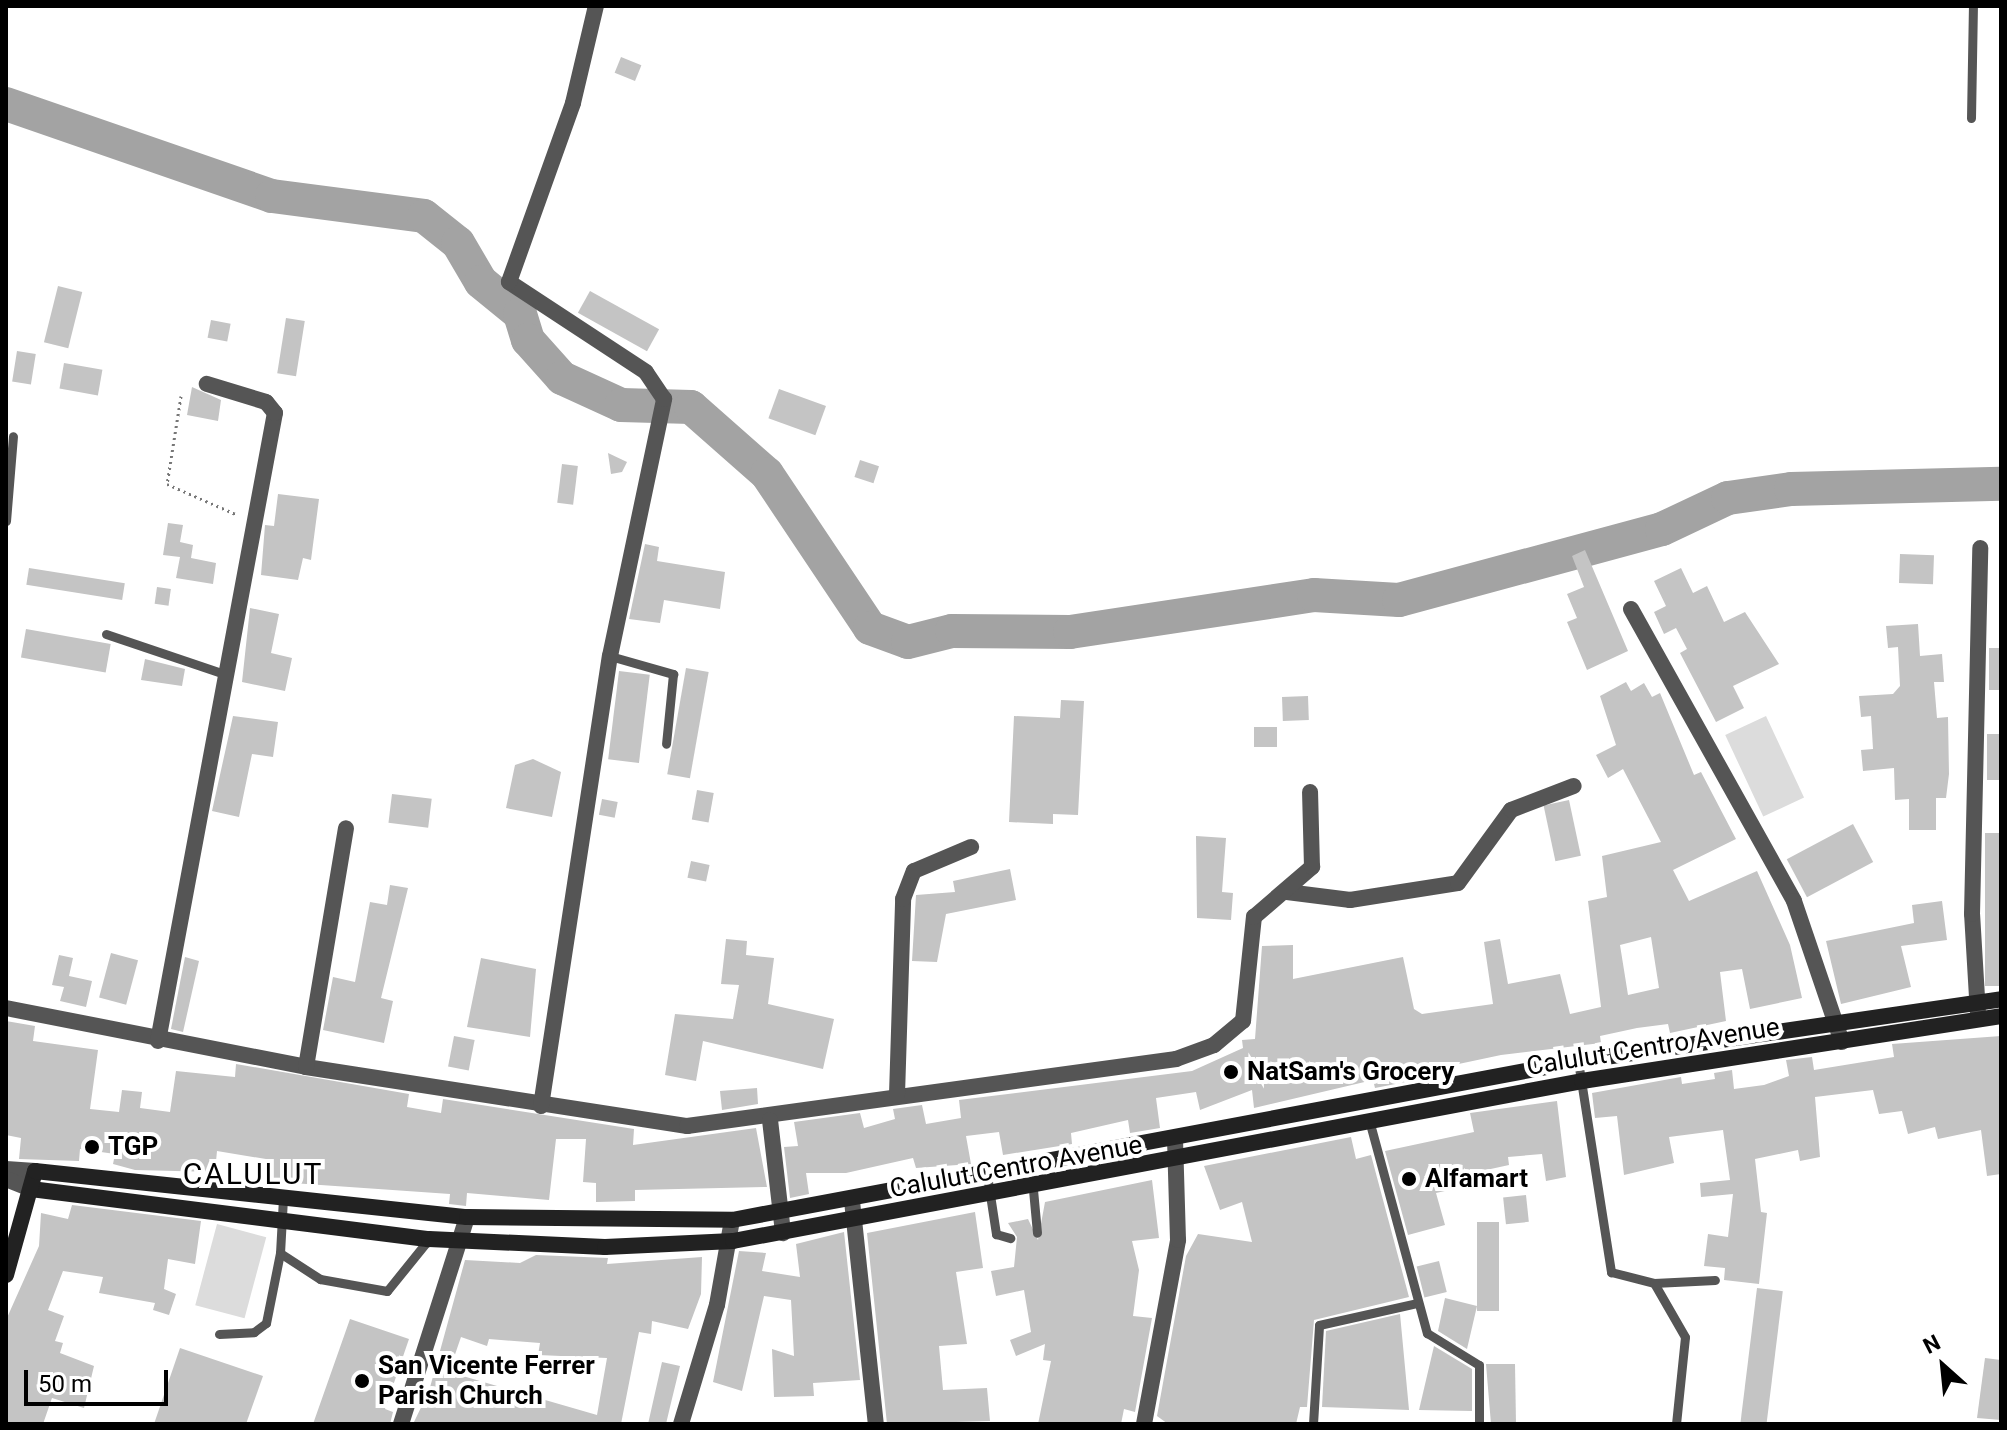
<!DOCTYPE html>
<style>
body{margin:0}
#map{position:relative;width:2007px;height:1430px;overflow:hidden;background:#fff;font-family:Roboto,sans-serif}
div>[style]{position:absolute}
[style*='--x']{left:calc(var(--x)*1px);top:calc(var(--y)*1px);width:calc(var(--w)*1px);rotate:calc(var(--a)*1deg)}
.green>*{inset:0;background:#dcdcdc;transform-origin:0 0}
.river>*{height:34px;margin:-17px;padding:0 17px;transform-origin:17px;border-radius:17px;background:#a3a3a3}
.building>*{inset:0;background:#c4c4c4;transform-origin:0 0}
.path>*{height:3px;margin-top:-1.5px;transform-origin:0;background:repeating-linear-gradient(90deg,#777 0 2px,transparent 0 6px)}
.service>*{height:9px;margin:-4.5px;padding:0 4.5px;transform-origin:4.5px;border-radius:4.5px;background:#555}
.minor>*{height:16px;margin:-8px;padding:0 8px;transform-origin:8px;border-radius:8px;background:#555}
.tertiary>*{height:16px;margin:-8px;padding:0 8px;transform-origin:8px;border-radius:8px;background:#555}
.secondary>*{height:16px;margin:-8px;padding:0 8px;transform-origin:8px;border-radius:8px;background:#222}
.dots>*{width:22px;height:22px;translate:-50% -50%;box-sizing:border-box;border:4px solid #fff;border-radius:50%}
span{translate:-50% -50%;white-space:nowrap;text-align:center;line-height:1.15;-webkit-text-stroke:8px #fff;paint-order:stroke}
.street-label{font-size:26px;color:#000}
.poi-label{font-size:26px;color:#000;font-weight:700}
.left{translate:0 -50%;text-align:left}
.quarter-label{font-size:30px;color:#000;letter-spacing:2px}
.frame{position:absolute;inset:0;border:8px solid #000;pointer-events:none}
.north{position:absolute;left:1903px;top:1326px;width:80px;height:80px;-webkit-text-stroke:6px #fff;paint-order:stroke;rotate:333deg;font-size:22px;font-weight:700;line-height:32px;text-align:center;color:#000}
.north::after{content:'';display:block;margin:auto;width:28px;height:36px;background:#000;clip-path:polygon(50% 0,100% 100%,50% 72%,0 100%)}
.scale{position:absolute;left:24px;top:1370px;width:144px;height:36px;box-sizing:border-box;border:4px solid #000;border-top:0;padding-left:10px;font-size:24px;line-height:28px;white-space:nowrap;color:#000;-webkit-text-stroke:6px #fff;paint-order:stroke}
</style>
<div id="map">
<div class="green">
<div style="left:1766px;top:716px;width:90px;height:45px;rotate:65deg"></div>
<div style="left:217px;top:1224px;width:51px;height:84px;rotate:15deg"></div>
</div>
<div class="river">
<div style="--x:6;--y:104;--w:281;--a:19.1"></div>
<div style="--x:272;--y:196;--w:153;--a:7.5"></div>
<div style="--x:424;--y:216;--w:43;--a:38.5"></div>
<div style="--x:458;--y:243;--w:45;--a:59.5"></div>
<div style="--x:481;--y:282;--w:50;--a:39.4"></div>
<div style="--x:520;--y:314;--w:27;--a:73"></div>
<div style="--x:528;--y:340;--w:51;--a:48.2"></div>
<div style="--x:562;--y:378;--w:65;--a:24.6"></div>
<div style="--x:621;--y:405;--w:70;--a:1.6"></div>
<div style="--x:691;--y:407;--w:101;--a:41.4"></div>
<div style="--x:767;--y:474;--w:185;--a:56.2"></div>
<div style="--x:870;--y:628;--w:40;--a:20.2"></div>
<div style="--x:908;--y:642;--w:45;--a:-14"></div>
<div style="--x:952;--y:631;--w:118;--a:0.5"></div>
<div style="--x:1070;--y:632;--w:247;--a:-8.6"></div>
<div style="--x:1314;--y:595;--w:85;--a:3.4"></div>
<div style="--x:1399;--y:600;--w:272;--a:-15.1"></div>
<div style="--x:1662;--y:529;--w:73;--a:-25.2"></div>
<div style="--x:1728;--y:498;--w:64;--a:-8.1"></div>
<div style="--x:1791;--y:489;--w:210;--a:-1.4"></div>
</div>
<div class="building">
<div style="left:621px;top:57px;width:22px;height:17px;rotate:22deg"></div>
<div style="left:58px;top:286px;width:25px;height:58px;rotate:14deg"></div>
<div style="left:590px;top:291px;width:79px;height:25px;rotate:29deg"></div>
<div style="left:286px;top:318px;width:19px;height:56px;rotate:9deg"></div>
<div style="left:211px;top:320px;width:20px;height:18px;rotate:11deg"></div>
<div style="left:17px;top:351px;width:19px;height:31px;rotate:9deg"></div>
<div style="left:64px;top:363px;width:39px;height:26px;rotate:10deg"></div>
<div style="clip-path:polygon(192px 387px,221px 400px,218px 421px,187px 415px)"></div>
<div style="left:779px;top:389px;width:50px;height:31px;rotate:20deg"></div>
<div style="clip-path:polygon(608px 453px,627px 462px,622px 472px,611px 474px)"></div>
<div style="left:860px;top:460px;width:20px;height:18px;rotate:18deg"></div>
<div style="left:562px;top:464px;width:16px;height:39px;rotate:7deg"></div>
<div style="clip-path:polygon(278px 494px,319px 499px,311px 560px,303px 558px,298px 580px,261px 575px,265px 525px,274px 526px)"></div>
<div style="clip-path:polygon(168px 523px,183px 525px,180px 542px,193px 545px,191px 558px,216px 563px,213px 584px,176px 578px,180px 557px,163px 555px)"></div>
<div style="clip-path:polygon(645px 544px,659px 547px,657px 561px,725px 572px,720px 609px,664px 600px,660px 623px,629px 619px)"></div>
<div style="clip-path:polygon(1585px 550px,1628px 651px,1587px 670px,1567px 622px,1577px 618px,1567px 594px,1584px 587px,1572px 556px)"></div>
<div style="left:1900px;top:554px;width:34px;height:29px;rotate:2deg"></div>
<div style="left:29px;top:568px;width:97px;height:17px;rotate:9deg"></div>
<div style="clip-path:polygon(1681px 568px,1693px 593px,1707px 586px,1724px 622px,1745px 612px,1779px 664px,1733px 686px,1744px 708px,1716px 722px,1680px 653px,1687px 649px,1676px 628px,1664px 634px,1654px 612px,1666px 606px,1654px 581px)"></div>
<div style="left:157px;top:587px;width:14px;height:17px;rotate:8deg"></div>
<div style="clip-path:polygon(250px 608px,279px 614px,271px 653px,292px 658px,285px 691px,242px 682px)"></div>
<div style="clip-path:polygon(1918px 624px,1920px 656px,1942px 654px,1944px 682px,1934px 682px,1937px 718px,1948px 717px,1949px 774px,1946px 798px,1936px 798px,1936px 830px,1909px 830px,1909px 799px,1895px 800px,1894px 768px,1863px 771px,1861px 750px,1873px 749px,1871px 716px,1861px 717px,1859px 696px,1893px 694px,1900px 686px,1898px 647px,1888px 648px,1886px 626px)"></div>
<div style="left:26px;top:629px;width:86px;height:29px;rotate:10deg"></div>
<div style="left:1989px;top:648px;width:12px;height:42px"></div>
<div style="clip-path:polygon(145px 659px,185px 669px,182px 686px,141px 680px)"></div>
<div style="left:686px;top:668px;width:23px;height:108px;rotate:10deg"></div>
<div style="left:619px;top:671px;width:31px;height:89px;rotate:7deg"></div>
<div style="clip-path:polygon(evenodd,1626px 682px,1631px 691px,1644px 683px,1652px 697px,1660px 693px,1694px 775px,1701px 772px,1736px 839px,1673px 870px,1689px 901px,1757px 871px,1790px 945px,1802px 998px,1750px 1009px,1742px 969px,1720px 972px,1726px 1021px,1670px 1033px,1668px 1024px,1637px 1028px,1600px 1036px,1601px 1043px,1501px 1055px,1435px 1069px,1436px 1076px,1375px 1088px,1373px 1080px,1254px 1108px,1252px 1090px,1200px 1110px,1196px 1092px,1156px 1098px,1160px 1128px,1130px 1133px,1128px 1120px,1071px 1133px,1072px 1144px,1003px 1155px,999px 1132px,966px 1136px,971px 1164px,916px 1168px,913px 1158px,846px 1173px,806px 1173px,809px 1194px,790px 1198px,784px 1147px,798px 1146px,794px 1122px,860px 1113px,864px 1128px,895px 1119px,893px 1109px,922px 1105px,926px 1124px,961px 1118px,959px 1100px,1192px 1071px,1243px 1048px,1242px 1040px,1255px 1039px,1262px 946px,1293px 945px,1293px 979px,1403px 957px,1414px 1009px,1422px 1014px,1493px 1004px,1484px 942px,1500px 939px,1508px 984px,1560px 974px,1570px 1014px,1601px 1007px,1588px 901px,1607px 897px,1602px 856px,1661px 842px,1623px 769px,1608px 778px,1596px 755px,1616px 745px,1600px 696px,1626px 682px,1651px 937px,1659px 988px,1628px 995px,1620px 945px,1651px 937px)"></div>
<div style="left:1308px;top:696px;width:24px;height:26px;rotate:88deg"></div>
<div style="clip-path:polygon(1061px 700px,1084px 701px,1078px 815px,1053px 814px,1053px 824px,1009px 822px,1014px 716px,1060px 718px)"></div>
<div style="clip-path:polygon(233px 716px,278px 722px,273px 757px,252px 754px,239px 817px,212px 811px)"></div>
<div style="left:1254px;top:727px;width:23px;height:20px"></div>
<div style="left:1987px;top:734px;width:14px;height:46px"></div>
<div style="clip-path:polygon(533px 759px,561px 772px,552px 817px,506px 808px,515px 765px)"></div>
<div style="left:697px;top:790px;width:17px;height:30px;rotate:10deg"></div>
<div style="left:392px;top:794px;width:40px;height:29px;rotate:7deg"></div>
<div style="left:602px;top:799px;width:16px;height:16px;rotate:11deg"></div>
<div style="left:1569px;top:800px;width:57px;height:26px;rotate:78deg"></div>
<div style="left:1853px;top:824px;width:43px;height:75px;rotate:62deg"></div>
<div style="left:1985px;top:833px;width:16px;height:153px"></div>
<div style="clip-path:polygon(1196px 836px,1226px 838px,1222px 892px,1233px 893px,1231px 920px,1197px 918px)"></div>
<div style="left:691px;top:861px;width:19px;height:17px;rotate:12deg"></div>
<div style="clip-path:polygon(1010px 869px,1016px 900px,946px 914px,937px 962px,912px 961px,916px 895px,955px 892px,953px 881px)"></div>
<div style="clip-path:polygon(390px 885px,408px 888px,381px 998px,393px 1001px,384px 1043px,323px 1030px,333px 977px,355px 982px,370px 902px,387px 905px)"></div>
<div style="clip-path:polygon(1942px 901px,1947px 940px,1901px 946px,1911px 987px,1841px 1004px,1826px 941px,1914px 923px,1912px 905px)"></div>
<div style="clip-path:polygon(726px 939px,747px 941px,746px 955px,774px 958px,768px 1004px,834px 1019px,823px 1069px,703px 1041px,696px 1081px,665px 1075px,675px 1014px,733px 1019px,739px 985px,721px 984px)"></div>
<div style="left:111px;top:953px;width:28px;height:46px;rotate:15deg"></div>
<div style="clip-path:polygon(59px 955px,73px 958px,69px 976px,92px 981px,86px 1007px,60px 1001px,64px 987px,52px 985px)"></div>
<div style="clip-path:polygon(185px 957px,199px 961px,183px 1032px,171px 1029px)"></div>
<div style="clip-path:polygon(481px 958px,536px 969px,530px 1037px,467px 1027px)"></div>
<div style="clip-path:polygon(6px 1021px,35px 1026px,33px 1041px,98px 1050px,90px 1109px,119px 1112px,122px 1090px,142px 1092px,140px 1108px,170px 1112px,176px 1071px,235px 1077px,236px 1064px,409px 1094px,407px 1107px,441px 1113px,443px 1099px,634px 1129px,633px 1145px,756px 1128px,767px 1187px,635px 1190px,635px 1201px,596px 1202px,596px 1183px,583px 1182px,586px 1139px,556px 1139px,549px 1200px,467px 1193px,466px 1206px,449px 1204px,450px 1194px,292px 1183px,270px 1177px,272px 1160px,217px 1151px,215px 1172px,135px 1170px,113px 1164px,115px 1154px,80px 1149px,79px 1161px,19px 1159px,21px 1138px,6px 1135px)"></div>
<div style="left:454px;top:1036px;width:21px;height:31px;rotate:11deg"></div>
<div style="clip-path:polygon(2001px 1036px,2001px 1174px,1987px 1176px,1981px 1130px,1938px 1139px,1935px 1127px,1908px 1134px,1902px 1111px,1879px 1114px,1873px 1090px,1815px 1097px,1820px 1157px,1800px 1161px,1798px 1150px,1755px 1159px,1761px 1212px,1767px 1213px,1759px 1284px,1724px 1280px,1725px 1268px,1704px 1266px,1708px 1234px,1728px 1237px,1733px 1194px,1701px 1197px,1700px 1183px,1730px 1180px,1723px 1130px,1669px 1137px,1674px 1163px,1624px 1175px,1617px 1116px,1595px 1118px,1592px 1093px,1681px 1077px,1682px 1084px,1715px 1079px,1714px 1073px,1732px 1070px,1734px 1089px,1764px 1085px,1789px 1076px,1786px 1060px,1812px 1057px,1814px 1070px,1894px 1057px,1892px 1044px)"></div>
<div style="clip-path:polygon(757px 1088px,758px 1104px,722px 1110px,720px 1091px)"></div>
<div style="clip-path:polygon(1557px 1101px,1566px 1177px,1546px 1181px,1542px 1154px,1508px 1157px,1509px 1165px,1477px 1172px,1480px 1183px,1436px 1193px,1445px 1225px,1408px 1235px,1385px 1151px,1474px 1132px,1470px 1113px)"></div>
<div style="clip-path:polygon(1351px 1137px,1356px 1159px,1371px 1155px,1409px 1297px,1314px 1320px,1307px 1407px,1300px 1407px,1296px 1424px,1168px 1424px,1157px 1416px,1186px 1256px,1198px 1234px,1252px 1242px,1242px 1202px,1220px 1210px,1204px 1166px)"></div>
<div style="clip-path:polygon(1152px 1180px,1159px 1238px,1132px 1241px,1139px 1270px,1133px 1316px,1152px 1318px,1135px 1412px,1124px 1409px,1121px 1424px,1038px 1424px,1051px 1361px,1043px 1360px,1045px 1344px,1016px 1356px,1010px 1340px,1031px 1332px,1024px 1290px,996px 1296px,991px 1271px,1014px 1267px,1017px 1237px,1008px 1223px,1028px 1219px,1038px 1240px,1045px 1202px)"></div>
<div style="left:1526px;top:1195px;width:27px;height:23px;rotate:84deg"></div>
<div style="clip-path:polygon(72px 1205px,201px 1221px,195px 1264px,168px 1259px,164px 1289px,176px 1294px,169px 1315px,153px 1310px,155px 1303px,99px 1293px,103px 1277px,63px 1271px,48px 1310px,64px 1316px,55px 1341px,63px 1343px,60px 1353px,94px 1366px,84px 1408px,52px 1398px,43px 1424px,6px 1424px,6px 1320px,39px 1246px,41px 1213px,68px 1219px)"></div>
<div style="clip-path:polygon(975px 1212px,983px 1268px,956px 1272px,967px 1344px,939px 1346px,943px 1390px,987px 1388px,990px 1421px,887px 1424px,867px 1233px)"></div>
<div style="left:1477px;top:1222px;width:22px;height:89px"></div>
<div style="clip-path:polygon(844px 1232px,860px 1380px,813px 1383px,814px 1396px,774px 1397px,772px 1349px,794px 1356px,791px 1300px,764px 1296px,742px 1391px,713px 1382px,739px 1251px,766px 1253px,762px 1271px,800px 1277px,796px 1244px)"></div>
<div style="clip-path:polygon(evenodd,536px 1255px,608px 1258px,607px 1264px,702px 1257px,701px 1294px,688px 1329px,652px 1321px,651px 1334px,639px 1332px,621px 1424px,413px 1424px,429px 1391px,465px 1260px,520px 1263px,536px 1255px,461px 1337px,487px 1346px,489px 1339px,540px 1343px,538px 1355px,607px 1358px,597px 1415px,449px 1372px,461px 1337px)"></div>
<div style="left:1439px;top:1261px;width:32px;height:23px;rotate:76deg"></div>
<div style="left:1757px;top:1288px;width:26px;height:137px;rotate:7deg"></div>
<div style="clip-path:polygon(1445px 1298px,1477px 1306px,1467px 1349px,1438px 1331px)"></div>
<div style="clip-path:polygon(1400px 1314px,1409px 1410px,1322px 1407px,1326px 1331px)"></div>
<div style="clip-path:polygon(350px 1319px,409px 1339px,385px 1409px,393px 1412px,390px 1424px,313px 1424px)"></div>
<div style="clip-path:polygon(1434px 1346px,1472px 1369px,1472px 1411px,1419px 1410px)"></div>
<div style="clip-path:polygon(180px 1348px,263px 1376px,246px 1424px,154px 1424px)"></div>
<div style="clip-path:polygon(1985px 1358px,2001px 1360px,2001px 1420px,1977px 1418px)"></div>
<div style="clip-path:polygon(662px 1362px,680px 1366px,670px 1407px,666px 1424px,648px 1424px)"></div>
<div style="clip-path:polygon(1486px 1364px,1515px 1364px,1516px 1424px,1491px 1424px)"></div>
</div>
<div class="path">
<div style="--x:181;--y:396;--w:89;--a:99"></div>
<div style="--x:167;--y:484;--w:77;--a:23.6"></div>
</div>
<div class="service">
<div style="--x:1971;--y:118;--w:112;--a:-89"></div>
<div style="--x:6;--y:521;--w:85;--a:-85.3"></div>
<div style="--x:106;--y:634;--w:125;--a:18.7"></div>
<div style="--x:610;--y:656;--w:66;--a:15.9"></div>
<div style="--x:673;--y:674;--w:70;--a:95.7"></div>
<div style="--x:1578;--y:1061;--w:214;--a:81.1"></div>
<div style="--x:1611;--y:1272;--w:44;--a:14.3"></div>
<div style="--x:1654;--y:1283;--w:61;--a:-2.8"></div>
<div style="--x:1369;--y:1120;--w:221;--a:74.8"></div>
<div style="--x:1427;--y:1333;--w:61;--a:31.6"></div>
<div style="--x:1479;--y:1365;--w:59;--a:90"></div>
<div style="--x:1031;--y:1168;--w:65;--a:84.7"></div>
<div style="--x:987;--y:1175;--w:60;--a:81.3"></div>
<div style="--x:996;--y:1234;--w:15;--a:16"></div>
<div style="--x:283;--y:1198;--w:55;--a:93.1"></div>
<div style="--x:280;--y:1253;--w:48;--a:33"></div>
<div style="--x:320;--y:1279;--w:68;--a:10.2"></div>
<div style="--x:387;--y:1291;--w:67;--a:-51.1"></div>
<div style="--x:1654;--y:1283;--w:62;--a:60.1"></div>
<div style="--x:1685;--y:1337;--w:87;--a:95.9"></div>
<div style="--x:219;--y:1334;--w:35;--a:-3"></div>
<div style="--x:254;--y:1332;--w:15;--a:-37"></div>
<div style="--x:266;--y:1323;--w:71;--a:-78.7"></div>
<div style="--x:1313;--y:1424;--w:99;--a:-86.5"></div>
<div style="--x:1319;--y:1325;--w:100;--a:-12.7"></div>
</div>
<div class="minor">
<div style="--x:1631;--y:609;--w:334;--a:60.8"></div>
<div style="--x:1794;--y:901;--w:149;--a:71.2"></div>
<div style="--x:1287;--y:892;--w:64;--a:7.2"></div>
<div style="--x:1350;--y:900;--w:109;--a:-8.9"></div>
<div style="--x:1458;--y:883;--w:90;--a:-54"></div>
<div style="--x:1511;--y:810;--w:67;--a:-20.9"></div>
<div style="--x:6;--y:1008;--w:306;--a:11.1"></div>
<div style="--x:306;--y:1067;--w:386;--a:8.8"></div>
<div style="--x:687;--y:1126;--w:494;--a:-7.8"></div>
<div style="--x:1176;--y:1059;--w:40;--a:-20.2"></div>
<div style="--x:1214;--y:1045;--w:38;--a:-40"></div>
<div style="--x:1243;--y:1021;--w:105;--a:-84"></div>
<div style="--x:1254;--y:917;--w:77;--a:-40.8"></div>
<div style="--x:1312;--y:867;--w:75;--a:-91.5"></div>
<div style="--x:1978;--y:1014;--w:100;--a:-93.4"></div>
<div style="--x:1972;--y:914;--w:366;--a:-88.7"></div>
<div style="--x:158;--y:1041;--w:639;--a:-79.45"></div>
<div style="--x:275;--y:413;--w:14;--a:-129"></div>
<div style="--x:266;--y:402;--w:62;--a:-163"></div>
<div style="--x:306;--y:1067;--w:242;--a:-80.5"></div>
<div style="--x:897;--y:1095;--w:196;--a:-88.2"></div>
<div style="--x:903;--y:899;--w:30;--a:-69"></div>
<div style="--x:914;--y:871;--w:62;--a:-22.8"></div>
<div style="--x:541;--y:1106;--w:455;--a:-81.3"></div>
<div style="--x:610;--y:656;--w:263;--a:-78.1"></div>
<div style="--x:664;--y:399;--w:32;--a:-124"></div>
<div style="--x:646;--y:372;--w:164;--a:-146.7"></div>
<div style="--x:509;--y:282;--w:190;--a:-70.3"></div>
<div style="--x:573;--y:103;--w:100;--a:-76.7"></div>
<div style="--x:770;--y:1120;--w:114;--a:83.4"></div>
<div style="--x:852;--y:1201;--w:224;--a:83.9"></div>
<div style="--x:401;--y:1424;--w:217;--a:-72.3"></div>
<div style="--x:681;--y:1424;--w:124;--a:-73.2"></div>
<div style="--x:717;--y:1305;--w:86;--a:-80"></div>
</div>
<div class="tertiary">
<div style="--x:6;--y:1169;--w:29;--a:4"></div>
<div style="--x:6;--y:1179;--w:27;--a:22"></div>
<div style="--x:1144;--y:1424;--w:187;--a:-79.5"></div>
<div style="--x:1178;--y:1240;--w:101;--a:-91.7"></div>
</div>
<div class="secondary">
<div style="--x:31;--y:1189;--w:401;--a:7.2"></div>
<div style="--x:429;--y:1239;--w:176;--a:2.6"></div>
<div style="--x:605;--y:1247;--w:128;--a:-2.7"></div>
<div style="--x:733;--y:1241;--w:864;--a:-10.67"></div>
<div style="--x:1582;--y:1081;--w:424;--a:-8.8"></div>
<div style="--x:6;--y:1275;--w:108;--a:-74.4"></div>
<div style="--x:35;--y:1171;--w:434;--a:6.1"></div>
<div style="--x:467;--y:1217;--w:265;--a:0.6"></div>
<div style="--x:732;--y:1220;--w:861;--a:-10.64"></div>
<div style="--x:1578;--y:1061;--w:428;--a:-8.3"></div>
</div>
<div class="dots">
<div style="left:1231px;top:1072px;background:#000"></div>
<div style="left:92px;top:1147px;background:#000"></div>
<div style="left:1409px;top:1179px;background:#000"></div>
<div style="left:362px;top:1381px;background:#000"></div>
</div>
<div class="street-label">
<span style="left:1653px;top:1047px;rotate:-9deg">Calulut Centro Avenue</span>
<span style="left:1016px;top:1167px;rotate:-10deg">Calulut Centro Avenue</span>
</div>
<div class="poi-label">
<span class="left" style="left:1247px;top:1072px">NatSam's Grocery</span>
<span class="left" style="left:108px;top:1147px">TGP</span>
<span class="left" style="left:1425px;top:1179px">Alfamart</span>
<span class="left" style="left:378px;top:1381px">San Vicente Ferrer<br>Parish Church</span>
</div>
<div class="quarter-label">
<span style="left:253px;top:1174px">CALULUT</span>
</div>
<div class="frame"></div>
<div class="north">N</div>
<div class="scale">50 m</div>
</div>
